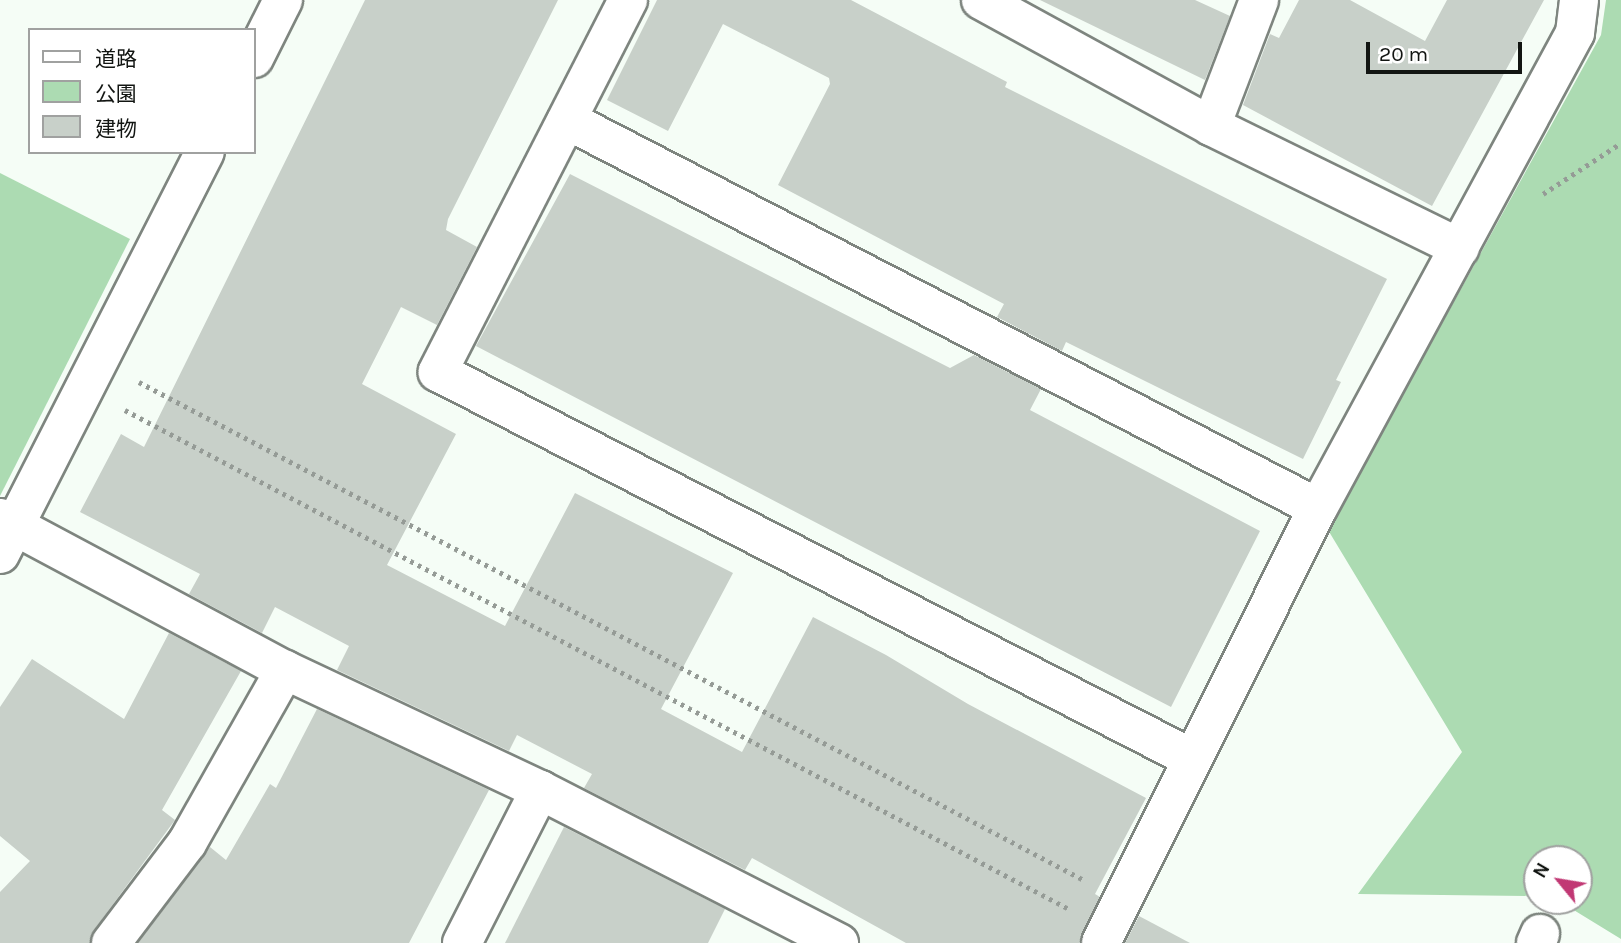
<!DOCTYPE html>
<meta charset="utf-8">
<style>
body{margin:0}
#map{position:relative;width:1621px;height:943px;overflow:hidden;background:#f5fdf6;font-family:Karla,"Noto Sans JP",sans-serif}
div>[style]{position:absolute}
[style*='--x']{left:calc(var(--x)*1px);top:calc(var(--y)*1px);width:calc(var(--w)*1px);rotate:calc(var(--a)*1deg)}
.green>*{inset:0;background:#acdbb2}
.building>*{inset:0;background:#c8d0c9}
.path>*{height:4.5px;margin-top:-2.25px;transform-origin:0;background:repeating-linear-gradient(90deg,#959b96 0 3.5px,transparent 0 8.5px)}
.roads{filter:drop-shadow(2px 0 #7e857f) drop-shadow(-2px 0 #7e857f) drop-shadow(0 2px #7e857f) drop-shadow(0 -2px #7e857f)}
.minor>*{height:38px;margin:-19px;padding:0 19px;transform-origin:19px;border-radius:19px;background:#fff}
span{translate:-50% -50%;white-space:nowrap;text-align:center;line-height:1.15;-webkit-text-stroke:7px #fff;paint-order:stroke}
.legend{position:absolute;left:28px;top:28px;width:228px;height:126px;box-sizing:border-box;background:#fff;border:2px solid #a0a1a0;margin:0;padding:9px 12px;list-style:none;font-size:21px;color:#121512}
.legend li{display:flex;align-items:center;gap:14px;height:35px}
.legend b{width:35px;border:2px solid #a0a1a0}
.north{position:absolute;left:1523px;top:845px;width:70px;height:70px;box-sizing:border-box;background:#fff;border:2px solid #a0a1a0;border-radius:50%;rotate:300deg;font-size:19px;font-weight:700;line-height:28px;text-align:center;color:#121512}
.north::after{content:'';display:block;margin:auto;width:24px;height:32px;background:#c13874;clip-path:polygon(50% 0,100% 100%,50% 72%,0 100%)}
.scale{position:absolute;left:1366px;top:42px;width:156px;height:32px;box-sizing:border-box;border:4px solid #121512;border-top:0;padding-left:9px;font-size:21px;line-height:24px;white-space:nowrap;color:#121512;-webkit-text-stroke:5px #fff;paint-order:stroke}
</style>
<div id="map">
<div class="green">
<div style="clip-path:polygon(1606px 0,1621px 0,1621px 939px,1559px 901px,1579px 901px,1579px 859px,1537px 859px,1537px 896px,1358px 894px,1462px 752px,1328px 530px,1601px 35px)"></div>
<div style="clip-path:polygon(0 173px,130px 239px,0 496px)"></div>
</div>
<div class="building">
<div style="clip-path:polygon(365px 0,558px 0,448px 219px,446px 230px,477px 247px,437px 325px,401px 307px,362px 384px,456px 434px,387px 565px,505px 626px,575px 493px,733px 573px,661px 709px,742px 752px,813px 617px,886px 655px,968px 704px,1146px 798px,1095px 894px,1100px 897px,1079px 943px,906px 943px,752px 858px,745px 870px,584px 788px,592px 774px,517px 735px,509px 751px,337px 670px,349px 646px,275px 607px,262px 633px,189px 594px,200px 574px,80px 512px,121px 434px,144px 447px)"></div>
<div style="clip-path:polygon(657px 0,851px 0,1007px 82px,1005px 87px,1387px 279px,1336px 380px,1341px 382px,1303px 459px,1066px 342px,1062px 351px,997px 317px,1004px 304px,778px 185px,830px 84px,829px 78px,723px 24px,668px 131px,607px 100px)"></div>
<div style="clip-path:polygon(1040px 0,1195px 0,1230px 16px,1205px 80px)"></div>
<div style="clip-path:polygon(1299px 0,1350px 0,1425px 41px,1447px 0,1544px 0,1432px 206px,1243px 105px,1270px 34px,1279px 38px)"></div>
<div style="clip-path:polygon(570px 174px,950px 368px,974px 355px,1041px 389px,1030px 410px,1260px 531px,1171px 707px,476px 346px)"></div>
<div style="clip-path:polygon(169px 633px,241px 671px,162px 810px,175px 820px,94px 930px,90px 943px,0 943px,0 892px,30px 861px,0 836px,0 707px,32px 659px,124px 719px)"></div>
<div style="clip-path:polygon(317px 709px,489px 790px,409px 943px,138px 943px,210px 847px,226px 860px,270px 784px,276px 788px)"></div>
<div style="clip-path:polygon(564px 827px,725px 909px,708px 943px,505px 943px)"></div>
<div style="clip-path:polygon(1139px 916px,1190px 943px,1125px 943px)"></div>
</div>
<div class="path">
<div style="--x:1543;--y:194;--w:93;--a:-33.2"></div>
<div style="--x:139;--y:382;--w:1066;--a:27.79"></div>
<div style="--x:125;--y:410;--w:1066;--a:27.86"></div>
</div>
<div class="roads">
<div class="minor">
<div style="--x:628;--y:0;--w:418;--a:117.1"></div>
<div style="--x:438;--y:372;--w:848;--a:27.14"></div>
<div style="--x:981;--y:0;--w:262;--a:28.7"></div>
<div style="--x:1211;--y:126;--w:277;--a:26.1"></div>
<div style="--x:254;--y:58;--w:65;--a:-63.4"></div>
<div style="--x:567;--y:120;--w:845;--a:27.32"></div>
<div style="--x:1211;--y:126;--w:135;--a:-69.1"></div>
<div style="--x:0;--y:518;--w:323;--a:28.1"></div>
<div style="--x:285;--y:670;--w:282;--a:25.2"></div>
<div style="--x:540;--y:790;--w:336;--a:27.1"></div>
<div style="--x:0;--y:554;--w:451;--a:-63"></div>
<div style="--x:111;--y:943;--w:126;--a:-52.8"></div>
<div style="--x:187;--y:843;--w:199;--a:-60.5"></div>
<div style="--x:462;--y:943;--w:172;--a:-63"></div>
<div style="--x:1101;--y:943;--w:486;--a:-63.5"></div>
<div style="--x:1318;--y:508;--w:540;--a:-61.58"></div>
<div style="--x:1575;--y:33;--w:33;--a:-83"></div>
<div style="--x:1536;--y:943;--w:10;--a:-66"></div>
</div>
</div>
<ul class="legend">
<li><b style="height:9px;background:#fff"></b>道路</li>
<li><b style="height:19px;background:#acdbb2"></b>公園</li>
<li><b style="height:19px;background:#c8d0c9"></b>建物</li>
</ul>
<div class="north">N</div>
<div class="scale">20 m</div>
</div>
